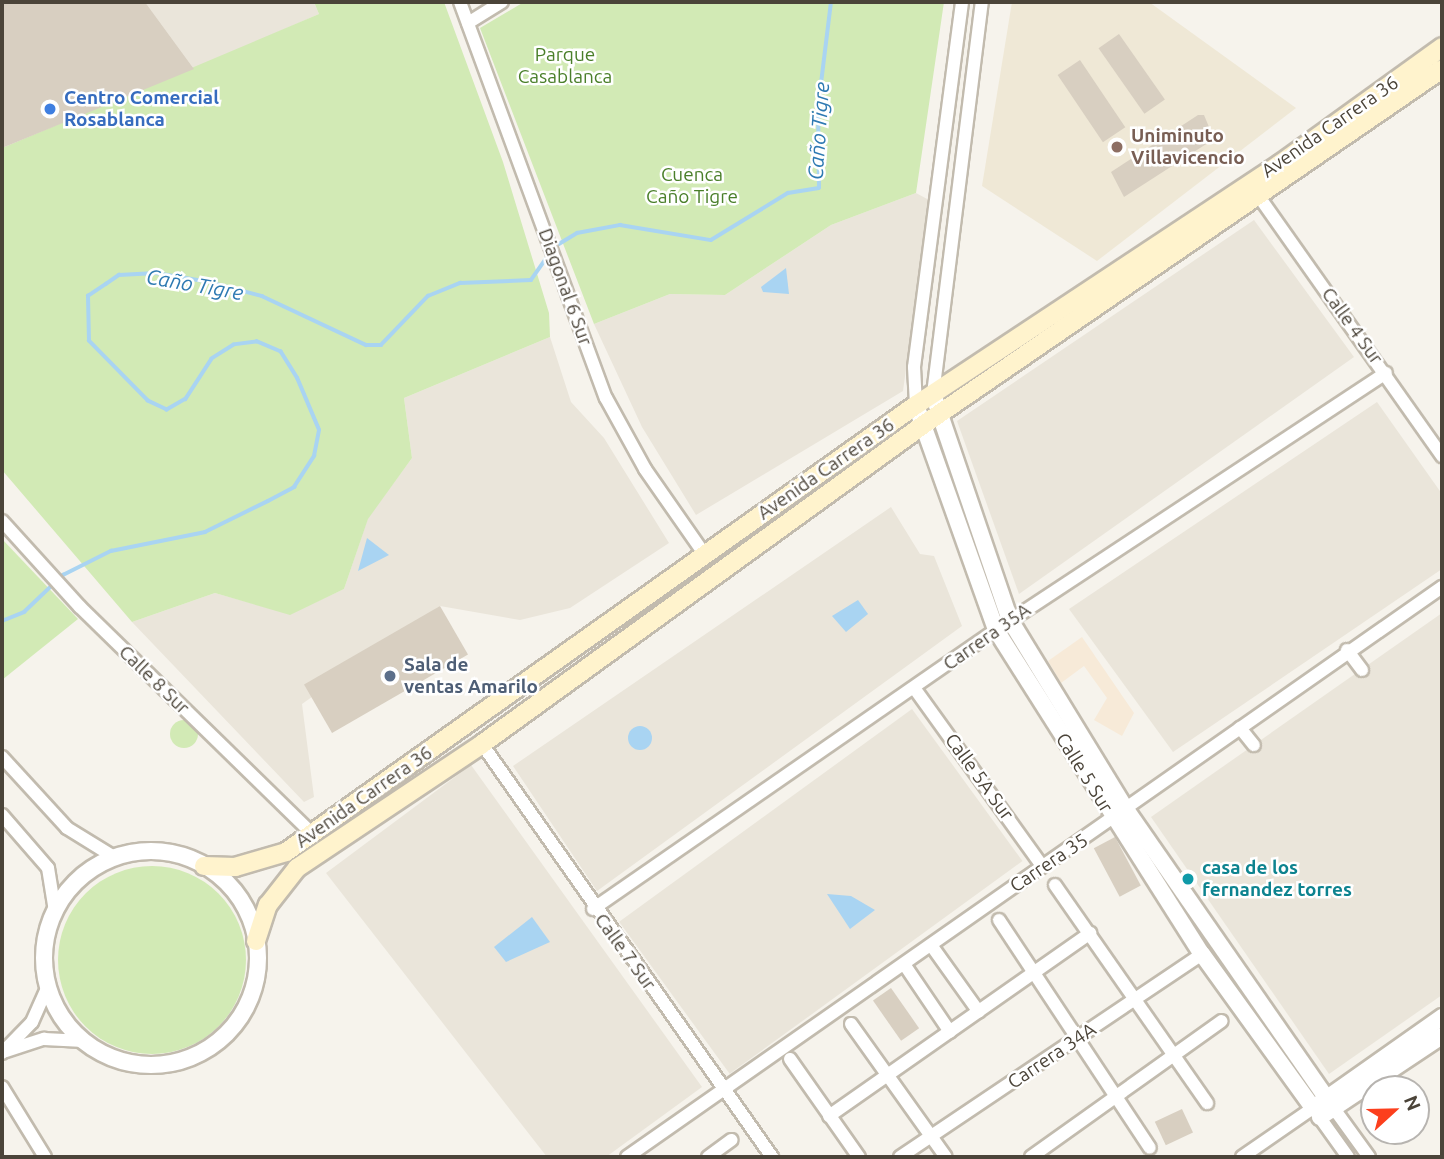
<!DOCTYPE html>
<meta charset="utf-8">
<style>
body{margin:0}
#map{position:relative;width:1444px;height:1159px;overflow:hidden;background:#f6f3ec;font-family:Ubuntu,sans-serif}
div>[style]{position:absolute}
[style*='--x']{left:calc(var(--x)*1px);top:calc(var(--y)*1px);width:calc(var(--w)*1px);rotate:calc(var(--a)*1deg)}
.residential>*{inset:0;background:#eae5da;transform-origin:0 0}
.commercial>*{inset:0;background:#f7ead8}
.education>*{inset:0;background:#efe8d6}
.green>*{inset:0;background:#d2eab5}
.round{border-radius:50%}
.water>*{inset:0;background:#a9d4f2}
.stream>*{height:3.5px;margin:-1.75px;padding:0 1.75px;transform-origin:1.75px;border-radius:1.75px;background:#a9d4f2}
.building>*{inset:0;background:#d8cfc1;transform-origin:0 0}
.roads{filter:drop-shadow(2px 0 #c2bbae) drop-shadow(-2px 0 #c2bbae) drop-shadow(0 2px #c2bbae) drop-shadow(0 -2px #c2bbae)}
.minor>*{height:12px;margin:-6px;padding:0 6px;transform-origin:6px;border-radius:6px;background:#fff}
.tertiary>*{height:16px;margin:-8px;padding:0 8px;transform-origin:8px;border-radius:8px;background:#fff}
.tertiary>.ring{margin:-8px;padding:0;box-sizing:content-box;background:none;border:16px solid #fff;border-radius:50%}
.secondary>*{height:18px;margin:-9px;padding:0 9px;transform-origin:9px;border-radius:9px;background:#fff3cd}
.dots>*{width:19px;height:19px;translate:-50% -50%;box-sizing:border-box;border:4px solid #fff;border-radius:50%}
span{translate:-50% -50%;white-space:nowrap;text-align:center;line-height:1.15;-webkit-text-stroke:5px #fff;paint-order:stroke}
.park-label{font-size:19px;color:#4a7f2a}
.shop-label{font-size:19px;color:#366cbe;font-weight:700}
.left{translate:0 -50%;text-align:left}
.street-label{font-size:19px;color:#4b4439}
.education-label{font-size:19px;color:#785e54;font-weight:700}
.service-label{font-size:19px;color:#4e5e75;font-weight:700}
.culture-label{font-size:19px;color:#0d838f;font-weight:700}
.water-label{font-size:21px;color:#2e7ab2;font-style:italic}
.frame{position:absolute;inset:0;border:4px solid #4b4439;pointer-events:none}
.north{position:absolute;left:1360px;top:1075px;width:70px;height:70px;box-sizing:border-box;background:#fff;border:2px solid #b7b4b0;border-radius:50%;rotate:68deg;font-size:19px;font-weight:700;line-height:28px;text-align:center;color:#4b4439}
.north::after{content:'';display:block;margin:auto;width:24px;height:32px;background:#fc3f1d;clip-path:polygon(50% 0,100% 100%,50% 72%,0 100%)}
</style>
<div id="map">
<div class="residential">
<div style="clip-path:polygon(145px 2px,314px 2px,319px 14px,194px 69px)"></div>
<div style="clip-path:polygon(916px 193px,929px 200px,903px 391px,696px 515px,642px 427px,594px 324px,670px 294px,725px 295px,831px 225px)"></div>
<div style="clip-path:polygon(1254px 220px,1354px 357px,1019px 594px,957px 421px)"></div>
<div style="clip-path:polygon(550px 337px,571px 402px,604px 438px,669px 543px,570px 608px,520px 620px,440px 606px,302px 704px,314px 797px,304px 802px,132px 622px,215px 593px,290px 614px,344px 589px,368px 518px,412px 458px,404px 398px)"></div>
<div style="clip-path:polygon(1377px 402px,1442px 494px,1442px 569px,1173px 752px,1069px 609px)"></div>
<div style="clip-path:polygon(891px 507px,920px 554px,934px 556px,962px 626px,597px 891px,513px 766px)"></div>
<div style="clip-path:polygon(1442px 613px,1442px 995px,1329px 1074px,1151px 817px)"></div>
<div style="left:912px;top:709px;width:188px;height:362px;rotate:54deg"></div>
<div style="clip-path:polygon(471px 765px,702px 1087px,606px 1157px,547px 1157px,326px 873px)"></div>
</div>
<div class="commercial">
<div style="clip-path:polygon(1082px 637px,1134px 713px,1122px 736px,1094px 720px,1107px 698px,1084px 666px,1061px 683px,1048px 661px)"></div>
</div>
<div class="education">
<div style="clip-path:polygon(1012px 2px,1149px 2px,1296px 108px,1097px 261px,982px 186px)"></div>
</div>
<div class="green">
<div style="clip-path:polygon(314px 2px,444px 2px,503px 162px,549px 313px,550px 337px,404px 398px,412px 458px,368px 519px,344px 589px,290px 615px,215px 593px,132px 622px,2px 470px,2px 148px,319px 14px)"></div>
<div style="clip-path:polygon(524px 2px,944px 2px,916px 193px,831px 225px,725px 295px,670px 294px,594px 324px,480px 28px)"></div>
<div style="clip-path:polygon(2px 539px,78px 619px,2px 680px)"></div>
<div class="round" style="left:170px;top:720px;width:28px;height:28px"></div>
<div class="round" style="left:58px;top:866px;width:188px;height:188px"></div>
</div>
<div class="water">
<div style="clip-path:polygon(786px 268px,789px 294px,763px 292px,761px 287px)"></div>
<div style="clip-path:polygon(367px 538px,389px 555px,358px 571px)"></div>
<div style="clip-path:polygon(858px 600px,868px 614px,846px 632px,832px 616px)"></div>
<div class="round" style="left:628px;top:726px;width:24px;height:24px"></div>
<div style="clip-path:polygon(827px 894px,851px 896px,875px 910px,850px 929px)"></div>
<div style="clip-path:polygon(532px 917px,550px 942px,506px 962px,494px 947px)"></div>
</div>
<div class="stream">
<div style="--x:554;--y:247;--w:27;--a:-31"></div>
<div style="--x:577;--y:233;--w:44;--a:-10.5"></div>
<div style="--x:620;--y:225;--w:92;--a:9.4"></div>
<div style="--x:711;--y:240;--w:90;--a:-31.4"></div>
<div style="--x:788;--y:193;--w:31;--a:-9"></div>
<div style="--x:819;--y:188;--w:80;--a:-90.7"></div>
<div style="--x:818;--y:108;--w:107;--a:-83"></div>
<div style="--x:2;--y:621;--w:24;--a:-22"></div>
<div style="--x:24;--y:612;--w:54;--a:-43.5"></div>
<div style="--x:63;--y:575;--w:54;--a:-26.6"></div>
<div style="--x:111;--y:551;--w:96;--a:-11.4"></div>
<div style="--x:205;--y:532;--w:70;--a:-26.2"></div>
<div style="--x:268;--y:501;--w:30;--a:-28"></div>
<div style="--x:294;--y:487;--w:37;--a:-57"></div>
<div style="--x:314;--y:456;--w:26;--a:-79"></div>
<div style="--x:319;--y:430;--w:56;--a:-112.9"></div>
<div style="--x:297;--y:378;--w:31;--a:-122"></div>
<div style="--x:281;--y:352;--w:26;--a:-157"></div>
<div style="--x:257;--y:342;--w:23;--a:173"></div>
<div style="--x:234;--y:345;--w:26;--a:148"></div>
<div style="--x:212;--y:359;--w:48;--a:123"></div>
<div style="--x:186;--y:399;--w:22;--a:150"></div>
<div style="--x:167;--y:410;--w:21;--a:-155"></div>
<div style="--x:148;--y:401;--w:84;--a:-134.5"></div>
<div style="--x:89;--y:341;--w:45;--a:-91.3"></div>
<div style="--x:88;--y:296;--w:22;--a:-34"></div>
<div style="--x:106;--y:284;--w:16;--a:-35"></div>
<div style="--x:119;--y:275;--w:37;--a:-3"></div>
<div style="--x:156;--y:273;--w:54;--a:9.6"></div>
<div style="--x:209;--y:282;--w:55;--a:14.8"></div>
<div style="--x:262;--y:296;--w:115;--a:25.2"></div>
<div style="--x:366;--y:345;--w:15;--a:0"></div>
<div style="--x:381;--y:345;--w:68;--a:-46.2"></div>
<div style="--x:428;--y:296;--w:35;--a:-22"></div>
<div style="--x:460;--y:283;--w:71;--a:-2.4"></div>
<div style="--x:531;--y:280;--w:33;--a:-55"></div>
</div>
<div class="building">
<div style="clip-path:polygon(2px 2px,145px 2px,194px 69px,2px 148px)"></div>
<div style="left:1119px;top:34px;width:80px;height:25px;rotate:55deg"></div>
<div style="left:1080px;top:60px;width:81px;height:27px;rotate:56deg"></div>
<div style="clip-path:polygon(1198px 115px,1204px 115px,1214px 139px,1124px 197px,1111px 172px)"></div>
<div style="left:440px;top:606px;width:56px;height:157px;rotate:60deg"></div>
<div style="left:1115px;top:837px;width:55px;height:24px;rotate:62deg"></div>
<div style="left:891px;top:988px;width:49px;height:22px;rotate:55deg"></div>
<div style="left:1182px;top:1109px;width:26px;height:30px;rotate:65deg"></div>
</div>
<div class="roads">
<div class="minor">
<div style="--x:460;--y:2;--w:422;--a:69.8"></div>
<div style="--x:606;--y:398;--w:81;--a:61.2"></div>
<div style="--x:645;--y:469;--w:105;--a:55.1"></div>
<div style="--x:468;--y:23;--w:40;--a:-32"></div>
<div style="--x:1260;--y:198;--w:316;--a:54.8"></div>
<div style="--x:933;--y:394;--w:395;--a:-82.9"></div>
<div style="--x:916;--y:405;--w:38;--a:-93"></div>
<div style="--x:914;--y:367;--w:368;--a:-82.5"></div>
<div style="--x:2;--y:521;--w:116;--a:47.8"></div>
<div style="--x:80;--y:607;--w:325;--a:44.3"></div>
<div style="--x:1347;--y:650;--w:25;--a:53"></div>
<div style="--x:915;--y:689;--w:218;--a:54.3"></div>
<div style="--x:1240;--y:728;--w:22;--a:51"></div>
<div style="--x:482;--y:744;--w:505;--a:54.92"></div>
<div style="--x:2;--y:757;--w:96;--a:47.5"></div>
<div style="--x:67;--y:828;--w:55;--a:31.7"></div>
<div style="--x:2;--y:815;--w:70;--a:49"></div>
<div style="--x:48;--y:868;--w:44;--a:80.8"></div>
<div style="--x:1055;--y:885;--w:266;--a:55.1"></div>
<div style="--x:593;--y:909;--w:490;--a:-34.7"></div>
<div style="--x:996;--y:630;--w:467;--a:-33.4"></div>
<div style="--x:999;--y:920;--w:273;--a:56.5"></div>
<div style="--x:931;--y:945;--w:82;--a:54.4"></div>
<div style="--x:904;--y:964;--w:82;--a:55.9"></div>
<div style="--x:851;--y:1024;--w:163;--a:54.5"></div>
<div style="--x:6;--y:1051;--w:40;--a:-18"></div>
<div style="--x:44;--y:1039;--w:40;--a:2.9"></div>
<div style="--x:2;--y:1053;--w:43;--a:-45.9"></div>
<div style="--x:32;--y:1022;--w:39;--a:-66"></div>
<div style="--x:790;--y:1059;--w:120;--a:54.9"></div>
<div style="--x:2;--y:1087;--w:82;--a:58.4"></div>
<div style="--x:1335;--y:1110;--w:58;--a:54.1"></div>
<div style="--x:829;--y:1116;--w:319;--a:-35"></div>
<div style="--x:627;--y:1157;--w:995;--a:-34.97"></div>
<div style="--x:708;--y:1157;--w:29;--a:-36"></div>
<div style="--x:900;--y:1157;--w:364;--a:-33.9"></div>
<div style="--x:1031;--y:1157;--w:234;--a:-35.5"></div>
<div style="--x:1242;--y:1157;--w:86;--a:-34.6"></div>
<div style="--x:1313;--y:1108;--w:60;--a:54.5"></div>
</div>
<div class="tertiary">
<div style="--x:933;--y:394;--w:239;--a:71.2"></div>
<div style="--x:1010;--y:620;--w:224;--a:58.5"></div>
<div style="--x:1127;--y:811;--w:364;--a:55.2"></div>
<div style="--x:916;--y:405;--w:239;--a:70.4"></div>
<div style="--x:996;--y:630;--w:384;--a:57.6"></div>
<div style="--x:1202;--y:954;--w:190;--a:54.2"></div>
<div style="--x:1313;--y:1108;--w:158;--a:-35.2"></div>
<div class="ring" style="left:44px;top:851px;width:198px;height:198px"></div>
<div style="--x:1320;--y:1117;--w:146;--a:-33.6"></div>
</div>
<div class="secondary">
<div style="--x:204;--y:866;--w:31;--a:2"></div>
<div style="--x:235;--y:867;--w:53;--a:-16.4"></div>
<div style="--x:286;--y:852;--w:772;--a:-35.36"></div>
<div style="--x:916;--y:405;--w:437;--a:-33.5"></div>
<div style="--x:1280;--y:164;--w:200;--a:-35.8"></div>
<div style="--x:256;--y:941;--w:38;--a:-72"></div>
<div style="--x:268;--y:905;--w:47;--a:-51.9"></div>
<div style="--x:297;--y:868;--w:223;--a:-33.8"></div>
<div style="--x:482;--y:744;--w:544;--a:-35.88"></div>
<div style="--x:923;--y:425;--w:629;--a:-34.45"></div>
</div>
</div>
<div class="dots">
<div style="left:50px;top:109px;background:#3f7fe0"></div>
<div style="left:1117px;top:147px;background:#8d6e63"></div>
<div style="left:390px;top:676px;background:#5c6f8a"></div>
<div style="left:1188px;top:879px;background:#0f9aa8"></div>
</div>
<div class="park-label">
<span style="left:565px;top:66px">Parque<br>Casablanca</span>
<span style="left:692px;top:186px">Cuenca<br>Caño Tigre</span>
</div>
<div class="shop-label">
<span class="left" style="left:64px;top:109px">Centro Comercial<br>Rosablanca</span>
</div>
<div class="street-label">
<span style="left:1330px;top:127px;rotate:-35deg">Avenida Carrera 36</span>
<span style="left:565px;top:287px;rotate:70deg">Diagonal 6 Sur</span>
<span style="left:1352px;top:326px;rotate:54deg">Calle 4 Sur</span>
<span style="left:826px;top:469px;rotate:-35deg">Avenida Carrera 36</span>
<span style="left:987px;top:637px;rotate:-35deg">Carrera 35A</span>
<span style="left:154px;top:680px;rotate:44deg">Calle 8 Sur</span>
<span style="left:1084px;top:773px;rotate:58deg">Calle 5 Sur</span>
<span style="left:979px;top:777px;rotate:54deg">Calle 5A Sur</span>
<span style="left:364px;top:797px;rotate:-35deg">Avenida Carrera 36</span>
<span style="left:1049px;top:863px;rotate:-34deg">Carrera 35</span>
<span style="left:625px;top:952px;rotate:54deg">Calle 7 Sur</span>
<span style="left:1052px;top:1056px;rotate:-34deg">Carrera 34A</span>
</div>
<div class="education-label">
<span class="left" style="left:1131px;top:147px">Uniminuto<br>Villavicencio</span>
</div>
<div class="service-label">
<span class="left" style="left:404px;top:676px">Sala de<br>ventas Amarilo</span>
</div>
<div class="culture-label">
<span class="left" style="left:1202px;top:879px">casa de los<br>fernandez torres</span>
</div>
<div class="water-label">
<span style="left:818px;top:131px;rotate:-86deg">Caño Tigre</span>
<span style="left:195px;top:284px;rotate:10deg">Caño Tigre</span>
</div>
<div class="frame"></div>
<div class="north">N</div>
</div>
